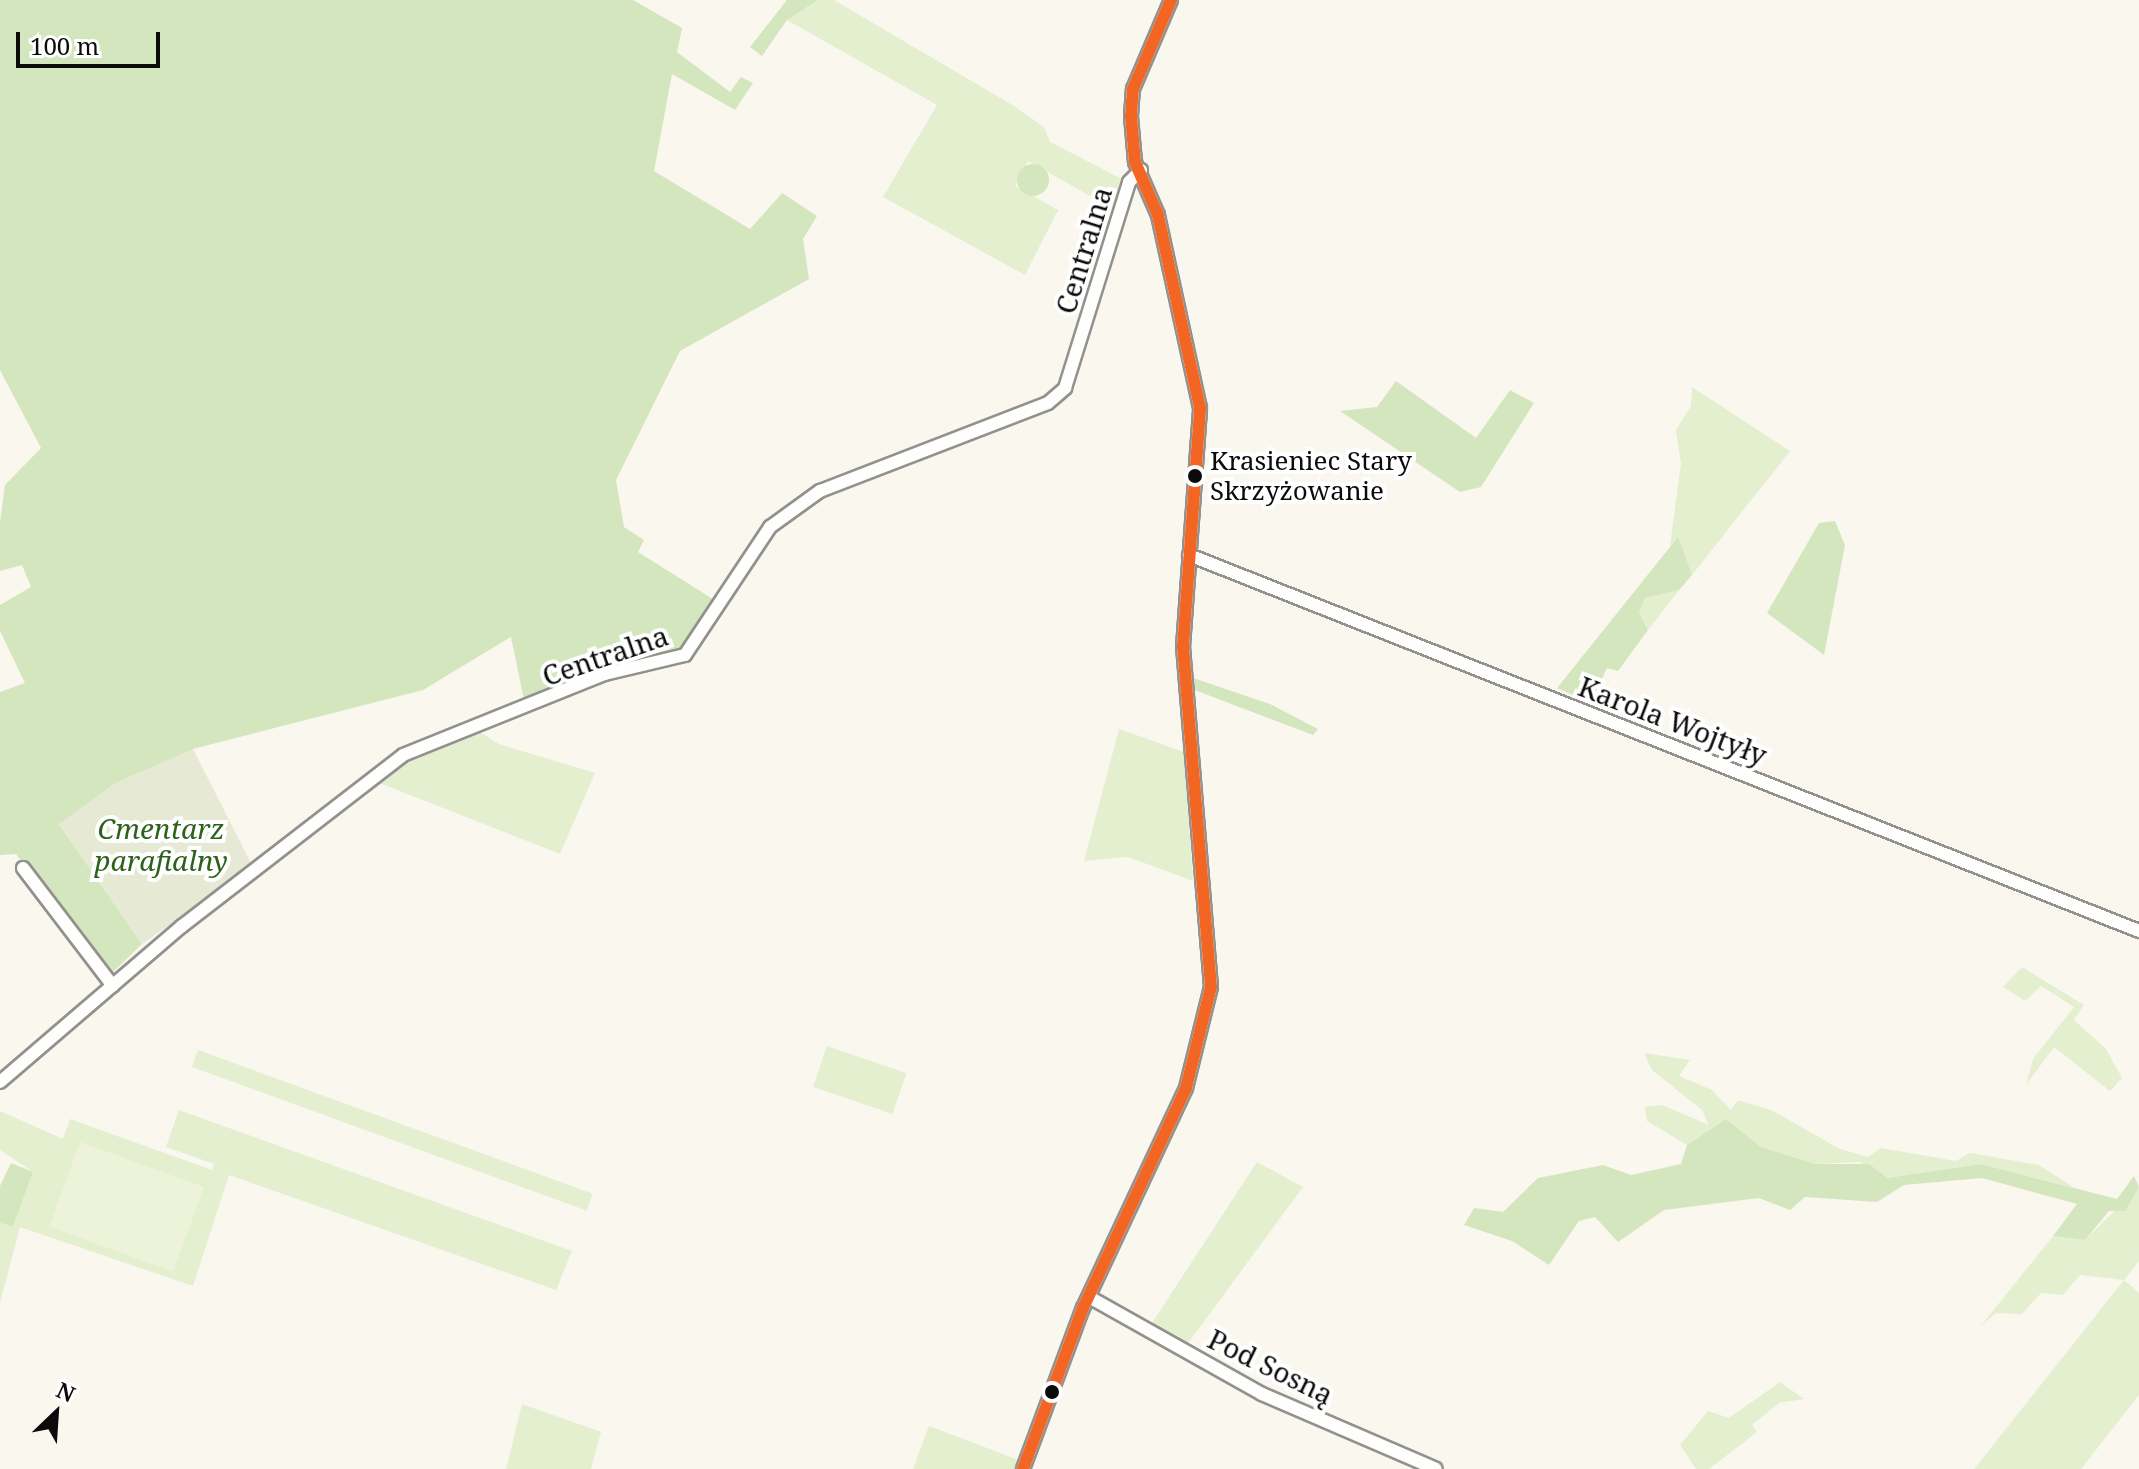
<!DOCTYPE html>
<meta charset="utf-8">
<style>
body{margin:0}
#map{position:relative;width:2139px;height:1469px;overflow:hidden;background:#faf7ef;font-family:"Noto Serif",serif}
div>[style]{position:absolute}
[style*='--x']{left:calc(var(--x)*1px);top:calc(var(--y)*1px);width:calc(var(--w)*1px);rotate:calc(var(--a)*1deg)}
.green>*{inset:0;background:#e3efcf;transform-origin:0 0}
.forest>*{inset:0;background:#d4e6bd}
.round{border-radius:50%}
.cemetery>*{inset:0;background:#e6ead4}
.pitch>*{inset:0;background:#edf3d8;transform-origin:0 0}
.roads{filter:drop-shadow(2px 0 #93918e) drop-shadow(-2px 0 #93918e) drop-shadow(0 2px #93918e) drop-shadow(0 -2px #93918e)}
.minor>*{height:12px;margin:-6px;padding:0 6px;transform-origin:6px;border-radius:6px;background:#fefefd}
.bus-1>*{height:12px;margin:-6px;padding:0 6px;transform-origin:6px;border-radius:6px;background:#f26522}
.dots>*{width:22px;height:22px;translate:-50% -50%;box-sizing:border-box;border:4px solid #fff;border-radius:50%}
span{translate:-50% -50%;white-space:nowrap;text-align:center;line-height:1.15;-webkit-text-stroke:8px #fff;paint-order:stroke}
.bus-label{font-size:26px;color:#0b0b0b}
.left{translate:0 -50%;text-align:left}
.street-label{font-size:28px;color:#0b0b0b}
.park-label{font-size:28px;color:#2d621d;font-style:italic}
.north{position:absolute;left:16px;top:1373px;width:80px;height:80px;-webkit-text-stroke:6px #fff;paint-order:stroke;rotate:25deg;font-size:22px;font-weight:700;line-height:32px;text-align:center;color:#0b0b0b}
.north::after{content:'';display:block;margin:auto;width:28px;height:36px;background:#0b0b0b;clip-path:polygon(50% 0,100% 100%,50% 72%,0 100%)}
.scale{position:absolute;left:16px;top:32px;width:144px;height:36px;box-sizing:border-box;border:4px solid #0b0b0b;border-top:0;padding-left:10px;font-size:24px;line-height:28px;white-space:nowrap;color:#0b0b0b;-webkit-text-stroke:6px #fff;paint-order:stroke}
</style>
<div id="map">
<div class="green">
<div style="clip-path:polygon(818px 0,834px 0,1014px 106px,1044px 127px,1050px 142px,1124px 180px,1115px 210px,1028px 161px,1015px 186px,1058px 210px,1025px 275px,883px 197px,937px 105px,787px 20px)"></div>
<div style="clip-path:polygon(1692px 387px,1790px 451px,1692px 575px,1678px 538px,1670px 546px,1681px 463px,1676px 430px,1691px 406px)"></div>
<div style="clip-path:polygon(1679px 590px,1648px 630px,1639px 613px,1645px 598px)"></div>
<div style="clip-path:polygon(475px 729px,499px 744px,595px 773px,560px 854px,377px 782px,427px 747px)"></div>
<div style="clip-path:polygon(1119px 729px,1184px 752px,1193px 881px,1128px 857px,1084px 861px)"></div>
<div style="clip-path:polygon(2022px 967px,2084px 1005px,2074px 1020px,2106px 1049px,2122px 1078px,2110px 1091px,2054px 1047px,2026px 1085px,2033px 1059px,2074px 1007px,2041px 986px,2025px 1001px,2003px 987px)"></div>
<div style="left:827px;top:1046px;width:84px;height:43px;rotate:19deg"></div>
<div style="left:198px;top:1050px;width:420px;height:18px;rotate:20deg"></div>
<div style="clip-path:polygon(1644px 1053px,1690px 1060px,1679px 1076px,1712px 1090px,1731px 1110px,1738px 1100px,1773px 1111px,1838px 1148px,1867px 1157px,1881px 1148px,1956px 1161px,1970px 1153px,2039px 1165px,2075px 1188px,1981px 1164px,1887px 1178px,1860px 1162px,1815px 1164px,1761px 1147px,1726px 1119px,1687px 1145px,1647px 1121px,1645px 1107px,1662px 1105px,1709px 1125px,1702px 1110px,1652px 1070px)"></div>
<div style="clip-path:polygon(179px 1110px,572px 1251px,556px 1290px,229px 1175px,193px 1286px,20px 1227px,0 1303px,0 1223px,13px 1225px,33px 1172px,0 1150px,0 1111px,63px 1139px,70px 1119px,212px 1170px,214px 1164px,166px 1147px)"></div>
<div style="clip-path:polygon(1257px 1162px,1303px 1187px,1186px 1346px,1150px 1326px)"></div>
<div style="clip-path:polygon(2139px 1187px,2139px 1261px,2124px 1280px,2139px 1293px,2139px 1395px,2081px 1469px,1974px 1469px,2124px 1280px,2080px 1275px,2063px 1295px,2041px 1293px,2022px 1314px,1996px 1313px,1980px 1327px,2053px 1236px,2085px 1240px)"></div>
<div style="clip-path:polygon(1780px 1382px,1804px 1399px,1779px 1403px,1752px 1425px,1757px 1432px,1709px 1469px,1696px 1469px,1680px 1445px,1708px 1411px,1729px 1418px)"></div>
<div style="clip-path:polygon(522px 1404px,601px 1432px,591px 1469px,506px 1469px)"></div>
<div style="clip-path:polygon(929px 1426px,1021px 1461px,1018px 1469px,913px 1469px)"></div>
</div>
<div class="forest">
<div style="clip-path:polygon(0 0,633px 0,682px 28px,677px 52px,730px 92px,741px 77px,753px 83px,735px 110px,672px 74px,654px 171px,750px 229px,782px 193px,817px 216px,803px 239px,809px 279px,680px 351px,616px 480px,624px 527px,644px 540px,638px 552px,716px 601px,681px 650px,607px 665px,524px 700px,511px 637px,423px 690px,193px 749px,59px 824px,142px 944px,110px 975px,16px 854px,0 855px,0 692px,25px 683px,0 631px,0 605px,31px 587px,22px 565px,0 571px,0 523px,5px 485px,41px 448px,0 370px)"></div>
<div style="clip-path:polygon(787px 0,818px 0,787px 20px,762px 56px,750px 47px)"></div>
<div class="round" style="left:1017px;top:164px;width:32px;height:32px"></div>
<div style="clip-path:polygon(1396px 381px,1476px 438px,1510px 390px,1534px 403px,1481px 487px,1460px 492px,1340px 411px,1377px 407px)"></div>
<div style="clip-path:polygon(1835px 521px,1845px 545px,1824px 655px,1767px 613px,1819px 523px)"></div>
<div style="clip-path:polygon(1678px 537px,1692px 575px,1679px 590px,1645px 598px,1639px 613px,1648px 630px,1618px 671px,1607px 668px,1591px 703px,1557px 688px)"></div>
<div style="clip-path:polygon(1190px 677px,1270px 704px,1318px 729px,1313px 735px,1192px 689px)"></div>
<div style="clip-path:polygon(1726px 1119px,1761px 1147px,1815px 1164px,1869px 1164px,1887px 1178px,1981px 1164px,2117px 1199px,2134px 1176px,2139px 1187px,2125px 1211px,2109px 1211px,2085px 1240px,2053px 1236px,2077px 1204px,1982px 1178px,1904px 1185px,1877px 1202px,1805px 1197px,1790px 1210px,1759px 1198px,1664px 1210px,1618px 1242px,1595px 1217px,1579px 1221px,1549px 1265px,1512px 1241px,1464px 1225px,1474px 1208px,1503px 1212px,1538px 1178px,1603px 1165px,1631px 1175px,1681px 1164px,1687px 1145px)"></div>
<div style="clip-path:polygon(11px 1163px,33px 1172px,13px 1226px,0 1223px,0 1186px)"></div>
</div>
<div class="cemetery">
<div style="clip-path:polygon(193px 749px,253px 867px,142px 944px,59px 824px,115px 783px)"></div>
</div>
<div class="pitch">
<div style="left:80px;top:1142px;width:132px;height:90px;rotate:20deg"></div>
</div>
<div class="roads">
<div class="minor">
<div style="--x:1189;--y:555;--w:1022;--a:21.59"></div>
<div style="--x:23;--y:868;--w:148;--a:52.7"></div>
<div style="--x:0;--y:1082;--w:240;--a:-40.6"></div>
<div style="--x:182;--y:926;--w:279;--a:-37.7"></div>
<div style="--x:403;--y:755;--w:218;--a:-21.9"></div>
<div style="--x:605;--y:674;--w:82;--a:-13.4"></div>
<div style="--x:685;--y:655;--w:154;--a:-56.4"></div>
<div style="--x:770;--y:527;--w:62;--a:-35.8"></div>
<div style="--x:820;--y:491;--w:244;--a:-21.1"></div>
<div style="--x:1048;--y:403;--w:23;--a:-41"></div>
<div style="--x:1065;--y:388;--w:216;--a:-72.7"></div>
<div style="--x:1129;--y:182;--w:17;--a:-45"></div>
<div style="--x:1089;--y:1297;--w:198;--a:29.3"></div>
<div style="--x:1262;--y:1394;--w:189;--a:23.3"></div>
<div style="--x:1023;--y:1469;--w:172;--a:-69.6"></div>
<div style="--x:1083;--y:1308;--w:243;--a:-64.9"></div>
<div style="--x:1186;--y:1088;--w:104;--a:-76.1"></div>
<div style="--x:1211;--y:987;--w:341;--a:-94.7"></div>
<div style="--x:1183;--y:647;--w:240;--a:-85.9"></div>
<div style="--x:1200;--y:408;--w:198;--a:-102.3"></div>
<div style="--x:1158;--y:215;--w:58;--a:-113.5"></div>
<div style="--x:1135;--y:162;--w:46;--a:-95"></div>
<div style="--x:1131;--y:116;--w:27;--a:-86"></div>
<div style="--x:1133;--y:89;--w:97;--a:-66.9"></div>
</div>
</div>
<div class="bus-1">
<div style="--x:1023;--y:1469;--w:172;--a:-69.6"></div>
<div style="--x:1083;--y:1308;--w:243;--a:-64.9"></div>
<div style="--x:1186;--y:1088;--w:104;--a:-76.1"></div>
<div style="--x:1211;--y:987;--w:341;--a:-94.7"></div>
<div style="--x:1183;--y:647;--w:240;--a:-85.9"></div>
<div style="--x:1200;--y:408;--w:198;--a:-102.3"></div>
<div style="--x:1158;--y:215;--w:58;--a:-113.5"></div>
<div style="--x:1135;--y:162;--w:46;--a:-95"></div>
<div style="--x:1131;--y:116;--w:27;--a:-86"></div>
<div style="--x:1133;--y:89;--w:97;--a:-66.9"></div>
</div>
<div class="dots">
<div style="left:1195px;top:476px;background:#0b0b0b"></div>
<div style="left:1052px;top:1392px;background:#0b0b0b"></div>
</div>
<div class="bus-label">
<span class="left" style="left:1210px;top:476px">Krasieniec Stary<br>Skrzyżowanie</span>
</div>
<div class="street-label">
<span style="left:1083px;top:250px;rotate:-73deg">Centralna</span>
<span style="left:605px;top:655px;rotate:-19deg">Centralna</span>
<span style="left:1673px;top:720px;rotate:21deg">Karola Wojtyły</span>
<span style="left:1271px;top:1366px;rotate:26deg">Pod Sosną</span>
</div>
<div class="park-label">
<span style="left:161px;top:844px">Cmentarz<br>parafialny</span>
</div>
<div class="north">N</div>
<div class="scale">100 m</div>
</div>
